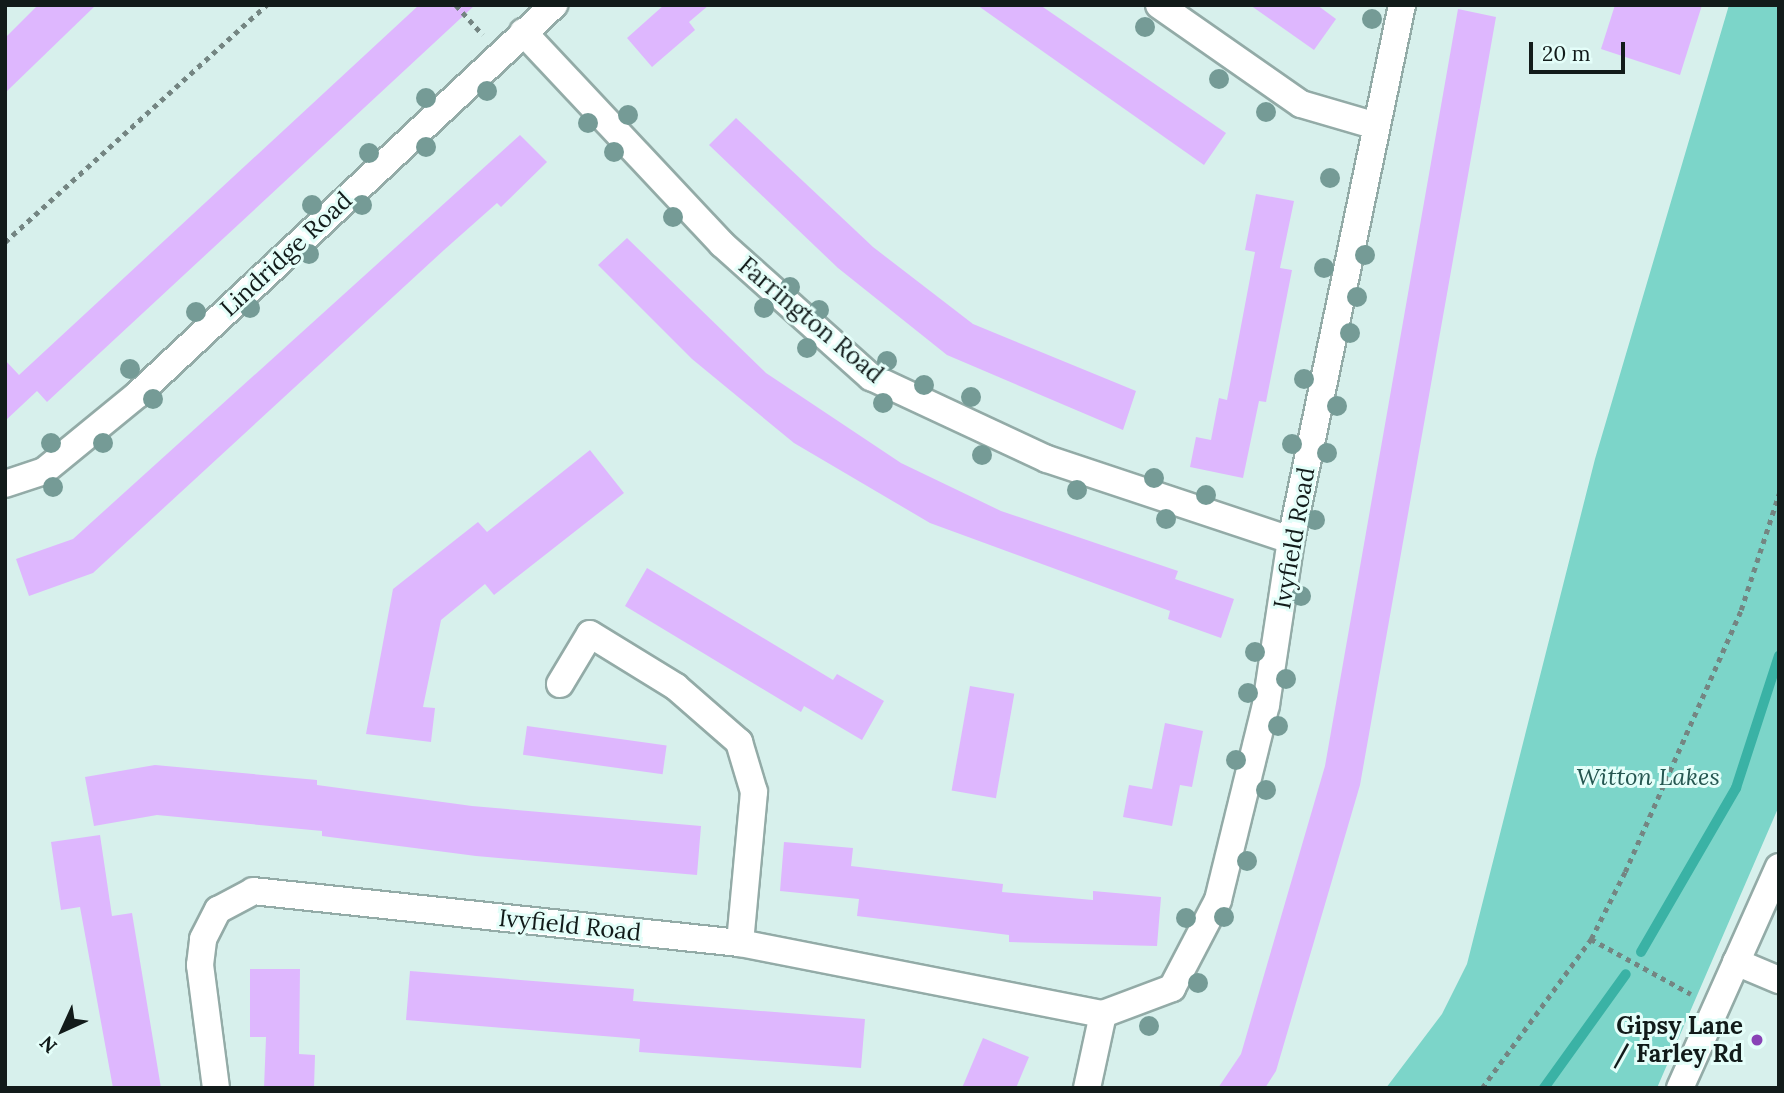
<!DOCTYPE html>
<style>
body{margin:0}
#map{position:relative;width:1784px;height:1093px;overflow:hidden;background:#d7f0ec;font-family:Lora,serif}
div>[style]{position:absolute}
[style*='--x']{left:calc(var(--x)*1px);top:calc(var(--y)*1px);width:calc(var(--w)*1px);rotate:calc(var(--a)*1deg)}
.green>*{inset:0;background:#7cd5c9}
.stream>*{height:10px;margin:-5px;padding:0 5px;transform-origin:5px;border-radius:5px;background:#3ab2a5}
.building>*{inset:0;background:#deb7fe;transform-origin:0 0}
.path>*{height:4.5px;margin-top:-2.25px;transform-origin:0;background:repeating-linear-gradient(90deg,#748582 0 5px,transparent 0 10px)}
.roads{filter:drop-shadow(2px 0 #93aba7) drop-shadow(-2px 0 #93aba7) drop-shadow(0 2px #93aba7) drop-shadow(0 -2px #93aba7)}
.street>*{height:26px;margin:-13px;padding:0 13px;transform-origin:13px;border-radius:13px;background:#fff}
.trees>*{width:20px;height:20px;margin:-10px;border-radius:50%;background:#759b96}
.dots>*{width:19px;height:19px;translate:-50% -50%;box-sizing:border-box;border:4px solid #e4fef9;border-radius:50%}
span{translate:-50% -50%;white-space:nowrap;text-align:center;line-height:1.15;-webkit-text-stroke:6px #e4fef9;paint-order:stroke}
.street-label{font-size:24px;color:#121b1a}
.park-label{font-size:24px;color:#255650;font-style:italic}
.poi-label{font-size:24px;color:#121b1a;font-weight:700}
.right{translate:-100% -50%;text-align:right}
.frame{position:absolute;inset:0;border:7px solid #121b1a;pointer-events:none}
.north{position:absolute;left:28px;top:995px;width:70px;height:70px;-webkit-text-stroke:5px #e4fef9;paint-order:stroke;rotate:225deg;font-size:19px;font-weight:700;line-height:28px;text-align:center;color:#121b1a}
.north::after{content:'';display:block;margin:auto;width:24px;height:32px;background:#121b1a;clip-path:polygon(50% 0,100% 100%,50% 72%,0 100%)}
.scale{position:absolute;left:1529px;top:42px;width:96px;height:32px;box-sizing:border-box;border:4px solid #121b1a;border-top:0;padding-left:9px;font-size:21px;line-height:24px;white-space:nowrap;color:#121b1a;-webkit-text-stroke:5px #e4fef9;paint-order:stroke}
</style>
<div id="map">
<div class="green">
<div style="clip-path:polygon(1729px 5px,1779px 6px,1779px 806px,1657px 1088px,1386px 1088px,1442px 1014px,1467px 964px,1595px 459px)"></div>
</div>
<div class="stream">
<div style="--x:1641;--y:952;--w:190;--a:-59.9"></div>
<div style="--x:1736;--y:788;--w:139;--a:-72"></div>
<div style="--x:1544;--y:1088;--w:140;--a:-54.3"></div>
</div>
<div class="building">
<div style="clip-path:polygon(38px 5px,96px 5px,5px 93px,5px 38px)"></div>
<div style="clip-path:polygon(419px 5px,475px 5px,47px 402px,37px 391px,5px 421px,5px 360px,19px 375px)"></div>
<div style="clip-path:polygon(664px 5px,709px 5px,689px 22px,695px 30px,652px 67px,627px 38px)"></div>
<div style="clip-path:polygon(977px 5px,1040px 5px,1226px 133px,1204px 165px)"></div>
<div style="clip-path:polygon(1250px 5px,1317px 5px,1336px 19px,1314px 50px)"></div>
<div style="clip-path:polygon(1615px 5px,1702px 5px,1680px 75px,1601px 49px)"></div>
<div style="clip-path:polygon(1458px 9px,1496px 17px,1360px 785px,1276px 1071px,1265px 1088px,1218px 1088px,1241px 1054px,1325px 766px)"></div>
<div style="clip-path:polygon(736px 118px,873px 247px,973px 324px,1136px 391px,1123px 430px,947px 355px,838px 268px,709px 145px)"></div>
<div style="clip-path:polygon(520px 135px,547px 162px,501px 207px,497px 203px,444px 250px,93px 573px,29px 596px,16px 559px,73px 539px)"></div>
<div style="clip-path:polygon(1256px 194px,1294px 201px,1280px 268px,1292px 270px,1266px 402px,1259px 401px,1243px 478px,1190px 467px,1196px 437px,1211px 440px,1219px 398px,1227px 400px,1255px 252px,1245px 250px)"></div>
<div style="clip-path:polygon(627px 238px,766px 373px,901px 463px,1001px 511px,1178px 571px,1175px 579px,1234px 599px,1221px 638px,1168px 619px,1170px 611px,930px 523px,794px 443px,692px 359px,598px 265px)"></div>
<div style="clip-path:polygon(590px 450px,624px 493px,494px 595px,485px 584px,441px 620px,423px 707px,435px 708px,431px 742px,366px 734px,393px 589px,478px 522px,487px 532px)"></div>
<div style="clip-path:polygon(647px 568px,833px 680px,837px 674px,884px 701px,862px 740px,804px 706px,801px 712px,625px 606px)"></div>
<div style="left:970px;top:686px;width:45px;height:106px;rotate:10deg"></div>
<div style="clip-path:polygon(1165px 723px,1203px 731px,1192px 787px,1180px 785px,1172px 826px,1123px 817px,1129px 785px,1152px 789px)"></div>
<div style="left:527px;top:726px;width:141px;height:29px;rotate:8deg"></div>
<div style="clip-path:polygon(155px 765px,317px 780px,317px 785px,472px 806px,701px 826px,697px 875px,476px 856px,322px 836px,322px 831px,157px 815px,94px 826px,85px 777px)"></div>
<div style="clip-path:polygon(100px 835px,112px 916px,132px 913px,161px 1088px,113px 1088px,80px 907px,61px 910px,51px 842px)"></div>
<div style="clip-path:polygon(784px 842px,853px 848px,851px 866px,1003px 884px,1002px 892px,1093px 900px,1093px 891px,1161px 897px,1157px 946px,1009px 942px,1009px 935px,857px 916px,859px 899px,780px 891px)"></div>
<div style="clip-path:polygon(250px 969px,300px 969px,299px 1054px,315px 1055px,314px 1088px,264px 1088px,266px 1037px,250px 1037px)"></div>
<div style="clip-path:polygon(410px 971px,634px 989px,633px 1001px,865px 1019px,861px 1068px,639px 1052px,640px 1039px,406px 1020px)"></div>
<div style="clip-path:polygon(983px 1038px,1029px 1057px,1016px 1088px,962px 1088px)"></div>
</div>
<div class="path">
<div style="--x:456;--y:5;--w:40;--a:48"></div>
<div style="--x:5;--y:242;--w:353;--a:-42.2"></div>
<div style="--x:1591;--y:939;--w:114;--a:28.8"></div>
<div style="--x:1482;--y:1088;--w:185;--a:-53.8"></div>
<div style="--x:1591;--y:939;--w:75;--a:-63.1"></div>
<div style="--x:1625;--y:872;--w:287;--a:-66.1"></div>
<div style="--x:1741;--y:610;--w:122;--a:-71.9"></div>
</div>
<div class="roads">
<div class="street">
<div style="--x:1159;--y:5;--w:173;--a:34.9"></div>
<div style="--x:1301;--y:104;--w:75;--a:16.3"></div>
<div style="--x:523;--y:32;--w:291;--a:46.8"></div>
<div style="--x:722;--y:244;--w:200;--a:41.8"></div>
<div style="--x:871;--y:377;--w:194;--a:25"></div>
<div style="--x:1047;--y:459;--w:257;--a:18.4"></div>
<div style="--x:5;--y:484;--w:41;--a:-18.4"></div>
<div style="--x:44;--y:471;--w:122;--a:-39.3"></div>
<div style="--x:138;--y:394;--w:570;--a:-43.08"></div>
<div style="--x:560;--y:684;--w:58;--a:-59"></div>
<div style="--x:590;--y:634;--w:101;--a:31.6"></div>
<div style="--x:676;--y:687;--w:84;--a:41.1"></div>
<div style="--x:739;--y:742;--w:52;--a:73.3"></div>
<div style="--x:754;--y:792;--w:152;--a:95.3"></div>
<div style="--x:1736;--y:962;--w:47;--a:22.7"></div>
<div style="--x:216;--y:1088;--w:124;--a:-97.4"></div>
<div style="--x:200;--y:965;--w:26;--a:-83"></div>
<div style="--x:203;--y:939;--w:33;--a:-63"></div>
<div style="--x:218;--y:910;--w:40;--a:-28"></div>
<div style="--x:253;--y:891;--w:490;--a:6.1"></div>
<div style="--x:740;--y:943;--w:370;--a:11.1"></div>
<div style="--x:1103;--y:1014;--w:74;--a:-20.6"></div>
<div style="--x:1172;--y:988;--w:99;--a:-62.4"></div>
<div style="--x:1218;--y:900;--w:201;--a:-76.2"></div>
<div style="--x:1266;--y:705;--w:167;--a:-81.4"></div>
<div style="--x:1291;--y:540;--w:546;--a:-78.28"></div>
<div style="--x:1087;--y:1088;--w:76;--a:-77.8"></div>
<div style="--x:1680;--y:1088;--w:242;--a:-65.9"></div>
</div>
</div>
<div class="trees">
<div style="left:1372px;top:19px"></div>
<div style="left:1145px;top:27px"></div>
<div style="left:1219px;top:79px"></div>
<div style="left:487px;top:91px"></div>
<div style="left:426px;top:98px"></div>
<div style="left:1266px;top:112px"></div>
<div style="left:628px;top:115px"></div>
<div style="left:588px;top:123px"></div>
<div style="left:426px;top:147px"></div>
<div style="left:614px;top:152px"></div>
<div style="left:369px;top:153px"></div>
<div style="left:1330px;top:178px"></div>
<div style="left:312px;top:205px"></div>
<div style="left:362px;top:205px"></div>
<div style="left:673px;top:217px"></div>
<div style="left:309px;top:254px"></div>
<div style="left:1365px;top:255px"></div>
<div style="left:1324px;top:268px"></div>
<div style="left:790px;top:287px"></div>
<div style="left:1357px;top:297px"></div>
<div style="left:250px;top:308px"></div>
<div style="left:764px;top:308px"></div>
<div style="left:819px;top:310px"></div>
<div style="left:196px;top:312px"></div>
<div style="left:1350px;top:333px"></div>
<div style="left:807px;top:348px"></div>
<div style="left:887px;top:361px"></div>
<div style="left:130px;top:369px"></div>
<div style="left:1304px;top:379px"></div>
<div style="left:924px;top:385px"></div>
<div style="left:971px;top:397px"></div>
<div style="left:153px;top:399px"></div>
<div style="left:883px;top:403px"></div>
<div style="left:1337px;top:406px"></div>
<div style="left:51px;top:443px"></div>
<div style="left:103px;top:443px"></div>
<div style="left:1292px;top:444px"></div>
<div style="left:1327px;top:453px"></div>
<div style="left:982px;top:455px"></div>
<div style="left:1154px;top:478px"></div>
<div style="left:53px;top:487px"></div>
<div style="left:1077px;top:490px"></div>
<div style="left:1206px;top:495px"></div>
<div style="left:1166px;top:519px"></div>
<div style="left:1315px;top:520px"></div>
<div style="left:1301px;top:596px"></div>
<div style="left:1255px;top:652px"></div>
<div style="left:1286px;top:679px"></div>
<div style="left:1248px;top:693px"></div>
<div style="left:1278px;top:726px"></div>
<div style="left:1236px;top:760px"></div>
<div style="left:1266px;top:790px"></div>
<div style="left:1247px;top:861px"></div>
<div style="left:1224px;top:917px"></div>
<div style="left:1186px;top:918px"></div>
<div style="left:1198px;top:983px"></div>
<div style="left:1149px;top:1026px"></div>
</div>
<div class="dots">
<div style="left:1757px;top:1040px;background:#8943b6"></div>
</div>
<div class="street-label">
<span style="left:286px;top:254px;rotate:-43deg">Lindridge Road</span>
<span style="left:811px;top:320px;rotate:40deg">Farrington Road</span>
<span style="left:1294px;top:538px;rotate:-80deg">Ivyfield Road</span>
<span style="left:570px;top:925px;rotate:6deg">Ivyfield Road</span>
</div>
<div class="park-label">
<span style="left:1648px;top:777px">Witton Lakes</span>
</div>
<div class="poi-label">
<span class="right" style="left:1743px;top:1040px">Gipsy Lane<br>/ Farley Rd</span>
</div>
<div class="frame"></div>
<div class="north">N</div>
<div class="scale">20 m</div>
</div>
